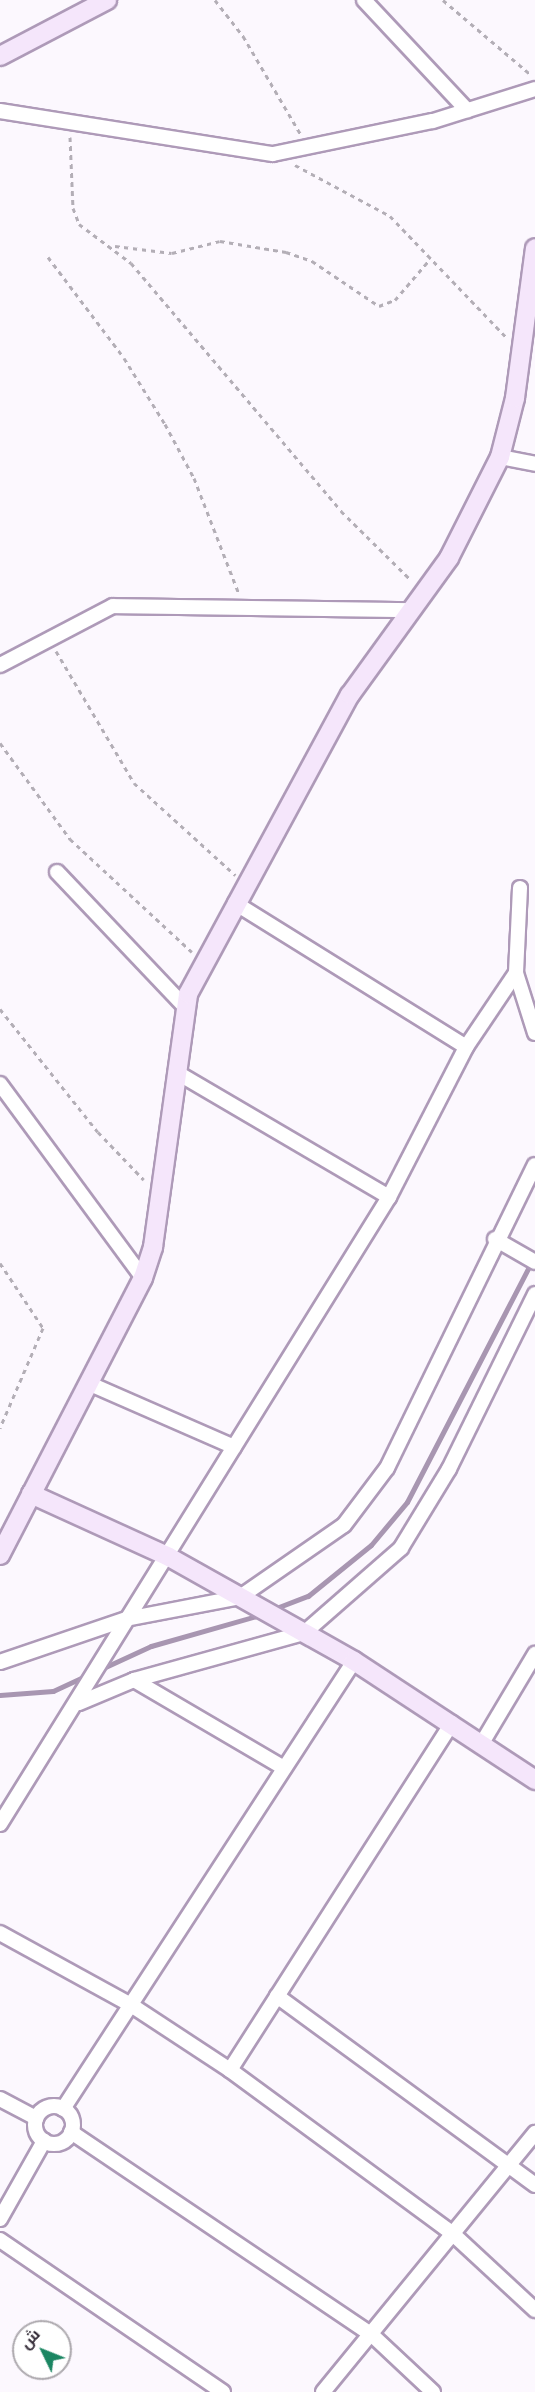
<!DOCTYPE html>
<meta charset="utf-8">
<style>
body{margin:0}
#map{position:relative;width:535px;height:2392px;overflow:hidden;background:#fcf8fe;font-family:Poppins,Cairo,sans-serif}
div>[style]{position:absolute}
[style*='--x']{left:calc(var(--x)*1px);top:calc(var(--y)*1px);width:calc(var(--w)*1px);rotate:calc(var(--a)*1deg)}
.stream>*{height:5px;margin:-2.5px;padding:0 2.5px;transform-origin:2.5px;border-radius:2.5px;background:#a896b1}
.path>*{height:3px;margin-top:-1.5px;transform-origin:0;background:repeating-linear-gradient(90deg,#b3aeb6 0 4.5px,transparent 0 9px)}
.roads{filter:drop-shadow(2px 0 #ae9ab8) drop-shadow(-2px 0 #ae9ab8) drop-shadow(0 2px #ae9ab8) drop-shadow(0 -2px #ae9ab8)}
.street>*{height:14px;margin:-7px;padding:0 7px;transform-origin:7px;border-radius:7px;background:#fff}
.street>.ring{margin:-7px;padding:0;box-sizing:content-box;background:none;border:14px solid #fff;border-radius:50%}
.secondary>*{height:18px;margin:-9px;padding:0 9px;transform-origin:9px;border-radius:9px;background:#f5e6fb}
span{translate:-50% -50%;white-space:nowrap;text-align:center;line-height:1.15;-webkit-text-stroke:4.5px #fff;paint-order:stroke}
.north{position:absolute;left:12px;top:2320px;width:60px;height:60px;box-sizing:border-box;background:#fff;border:2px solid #ada9ae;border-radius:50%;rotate:313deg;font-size:16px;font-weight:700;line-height:24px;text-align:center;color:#312935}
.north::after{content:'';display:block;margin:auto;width:21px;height:27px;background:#1b8662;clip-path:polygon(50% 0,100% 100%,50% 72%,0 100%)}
</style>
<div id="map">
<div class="stream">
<div style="--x:271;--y:1610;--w:40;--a:-21"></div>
<div style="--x:308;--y:1596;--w:81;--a:-39"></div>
<div style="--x:371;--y:1545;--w:56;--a:-50.1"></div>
<div style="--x:407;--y:1502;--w:269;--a:-62.6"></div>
<div style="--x:101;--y:1669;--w:55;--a:-24.7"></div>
<div style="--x:151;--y:1646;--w:116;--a:-15.9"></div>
<div style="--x:0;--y:1695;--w:53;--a:-4.3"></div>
<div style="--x:53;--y:1691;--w:38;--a:-25"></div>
</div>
<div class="path">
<div style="--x:215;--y:0;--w:46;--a:52.1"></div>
<div style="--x:243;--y:36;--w:113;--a:59.6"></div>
<div style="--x:443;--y:0;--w:116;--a:40.4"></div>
<div style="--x:70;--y:137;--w:71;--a:87.6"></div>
<div style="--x:73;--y:208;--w:17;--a:69"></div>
<div style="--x:79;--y:224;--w:65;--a:36.9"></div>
<div style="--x:131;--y:263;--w:325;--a:49.7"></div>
<div style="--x:341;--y:511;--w:98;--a:44.6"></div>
<div style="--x:295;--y:165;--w:108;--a:28.2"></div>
<div style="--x:390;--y:216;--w:168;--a:46.2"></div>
<div style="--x:115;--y:246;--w:57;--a:7"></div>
<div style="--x:172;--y:253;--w:49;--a:-14"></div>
<div style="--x:220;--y:241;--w:67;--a:9.5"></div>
<div style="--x:286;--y:252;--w:28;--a:19"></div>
<div style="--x:312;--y:261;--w:81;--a:33.9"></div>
<div style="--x:379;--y:306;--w:17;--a:-21"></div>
<div style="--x:395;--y:300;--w:54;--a:-49.5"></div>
<div style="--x:48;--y:257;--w:126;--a:53"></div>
<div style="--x:124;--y:358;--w:78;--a:58.2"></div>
<div style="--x:165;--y:424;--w:61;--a:61.8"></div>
<div style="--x:194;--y:478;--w:124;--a:68.8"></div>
<div style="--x:56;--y:651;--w:153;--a:59.4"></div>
<div style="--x:134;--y:783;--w:137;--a:42.3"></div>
<div style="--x:0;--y:743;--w:119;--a:53.9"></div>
<div style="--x:70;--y:839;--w:166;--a:42.8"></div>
<div style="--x:0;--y:1009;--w:157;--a:51.5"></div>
<div style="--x:98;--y:1132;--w:66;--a:46.2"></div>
<div style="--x:0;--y:1263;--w:78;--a:56.5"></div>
<div style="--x:43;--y:1328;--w:109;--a:113.3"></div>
</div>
<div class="roads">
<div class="street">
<div style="--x:364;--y:0;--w:151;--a:46.9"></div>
<div style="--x:0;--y:111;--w:276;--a:9"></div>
<div style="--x:273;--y:154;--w:163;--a:-11.7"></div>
<div style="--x:433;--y:121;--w:107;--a:-17.4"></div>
<div style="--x:500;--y:457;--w:36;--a:11"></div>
<div style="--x:0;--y:665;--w:127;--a:-27.6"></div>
<div style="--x:113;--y:606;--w:295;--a:0.8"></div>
<div style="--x:57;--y:872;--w:187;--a:46.5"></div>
<div style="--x:520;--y:888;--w:85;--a:92.7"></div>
<div style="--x:516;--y:973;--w:63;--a:72.4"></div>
<div style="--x:235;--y:903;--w:272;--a:31.9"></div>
<div style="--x:176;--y:1072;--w:247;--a:30.4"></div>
<div style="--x:0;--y:1084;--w:241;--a:53.6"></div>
<div style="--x:495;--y:1239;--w:46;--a:29.9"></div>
<div style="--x:90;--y:1384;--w:157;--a:23.6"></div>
<div style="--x:0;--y:1662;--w:133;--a:-18.8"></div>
<div style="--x:126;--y:1619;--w:116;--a:-10.9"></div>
<div style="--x:240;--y:1597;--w:126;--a:-34.7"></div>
<div style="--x:344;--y:1525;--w:71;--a:-53"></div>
<div style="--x:387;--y:1468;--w:337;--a:-64"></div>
<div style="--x:134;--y:1680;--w:174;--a:30.4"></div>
<div style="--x:79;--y:1703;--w:60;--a:-22.7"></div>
<div style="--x:134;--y:1680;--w:176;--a:-15.5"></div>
<div style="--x:304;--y:1633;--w:129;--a:-41.2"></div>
<div style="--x:401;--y:1548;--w:92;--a:-58.7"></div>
<div style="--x:449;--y:1469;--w:195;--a:-63.8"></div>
<div style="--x:482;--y:1743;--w:104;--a:-59.2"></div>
<div style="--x:0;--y:1824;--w:738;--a:-58.18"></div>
<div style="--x:389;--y:1197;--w:169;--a:-62.8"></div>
<div style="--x:466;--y:1047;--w:89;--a:-56"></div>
<div style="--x:0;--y:1933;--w:149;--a:28.8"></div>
<div style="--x:131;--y:2005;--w:118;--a:33.3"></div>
<div style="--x:230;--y:2070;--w:277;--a:36.3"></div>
<div style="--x:453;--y:2234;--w:112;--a:42.8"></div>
<div style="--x:277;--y:1996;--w:320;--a:36.2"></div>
<div style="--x:230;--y:2070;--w:412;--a:-57.4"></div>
<div style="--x:0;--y:2099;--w:41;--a:27.8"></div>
<div class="ring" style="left:35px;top:2106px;width:24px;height:24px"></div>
<div style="--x:63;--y:2109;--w:534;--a:-56.99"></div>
<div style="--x:71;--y:2132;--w:362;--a:34"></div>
<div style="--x:371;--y:2334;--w:85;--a:43.1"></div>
<div style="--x:0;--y:2219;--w:90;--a:-60.6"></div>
<div style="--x:0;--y:2240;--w:270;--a:34.3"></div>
<div style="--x:323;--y:2392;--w:335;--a:-50.7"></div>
</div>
<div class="secondary">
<div style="--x:0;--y:56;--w:121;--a:-27.6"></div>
<div style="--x:31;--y:1494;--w:152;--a:24.5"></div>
<div style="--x:169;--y:1557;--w:212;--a:29.3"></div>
<div style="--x:354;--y:1661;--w:217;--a:33.3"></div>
<div style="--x:0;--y:1555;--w:312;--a:-62.7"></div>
<div style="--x:143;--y:1278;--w:33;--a:-72"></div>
<div style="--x:153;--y:1247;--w:255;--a:-82.1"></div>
<div style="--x:188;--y:994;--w:340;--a:-61.6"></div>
<div style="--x:350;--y:695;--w:169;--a:-54.1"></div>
<div style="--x:449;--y:558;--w:113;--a:-63.2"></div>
<div style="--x:500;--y:457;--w:61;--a:-75.7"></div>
<div style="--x:515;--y:398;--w:151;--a:-82.4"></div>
</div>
</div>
<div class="north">ش</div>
</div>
